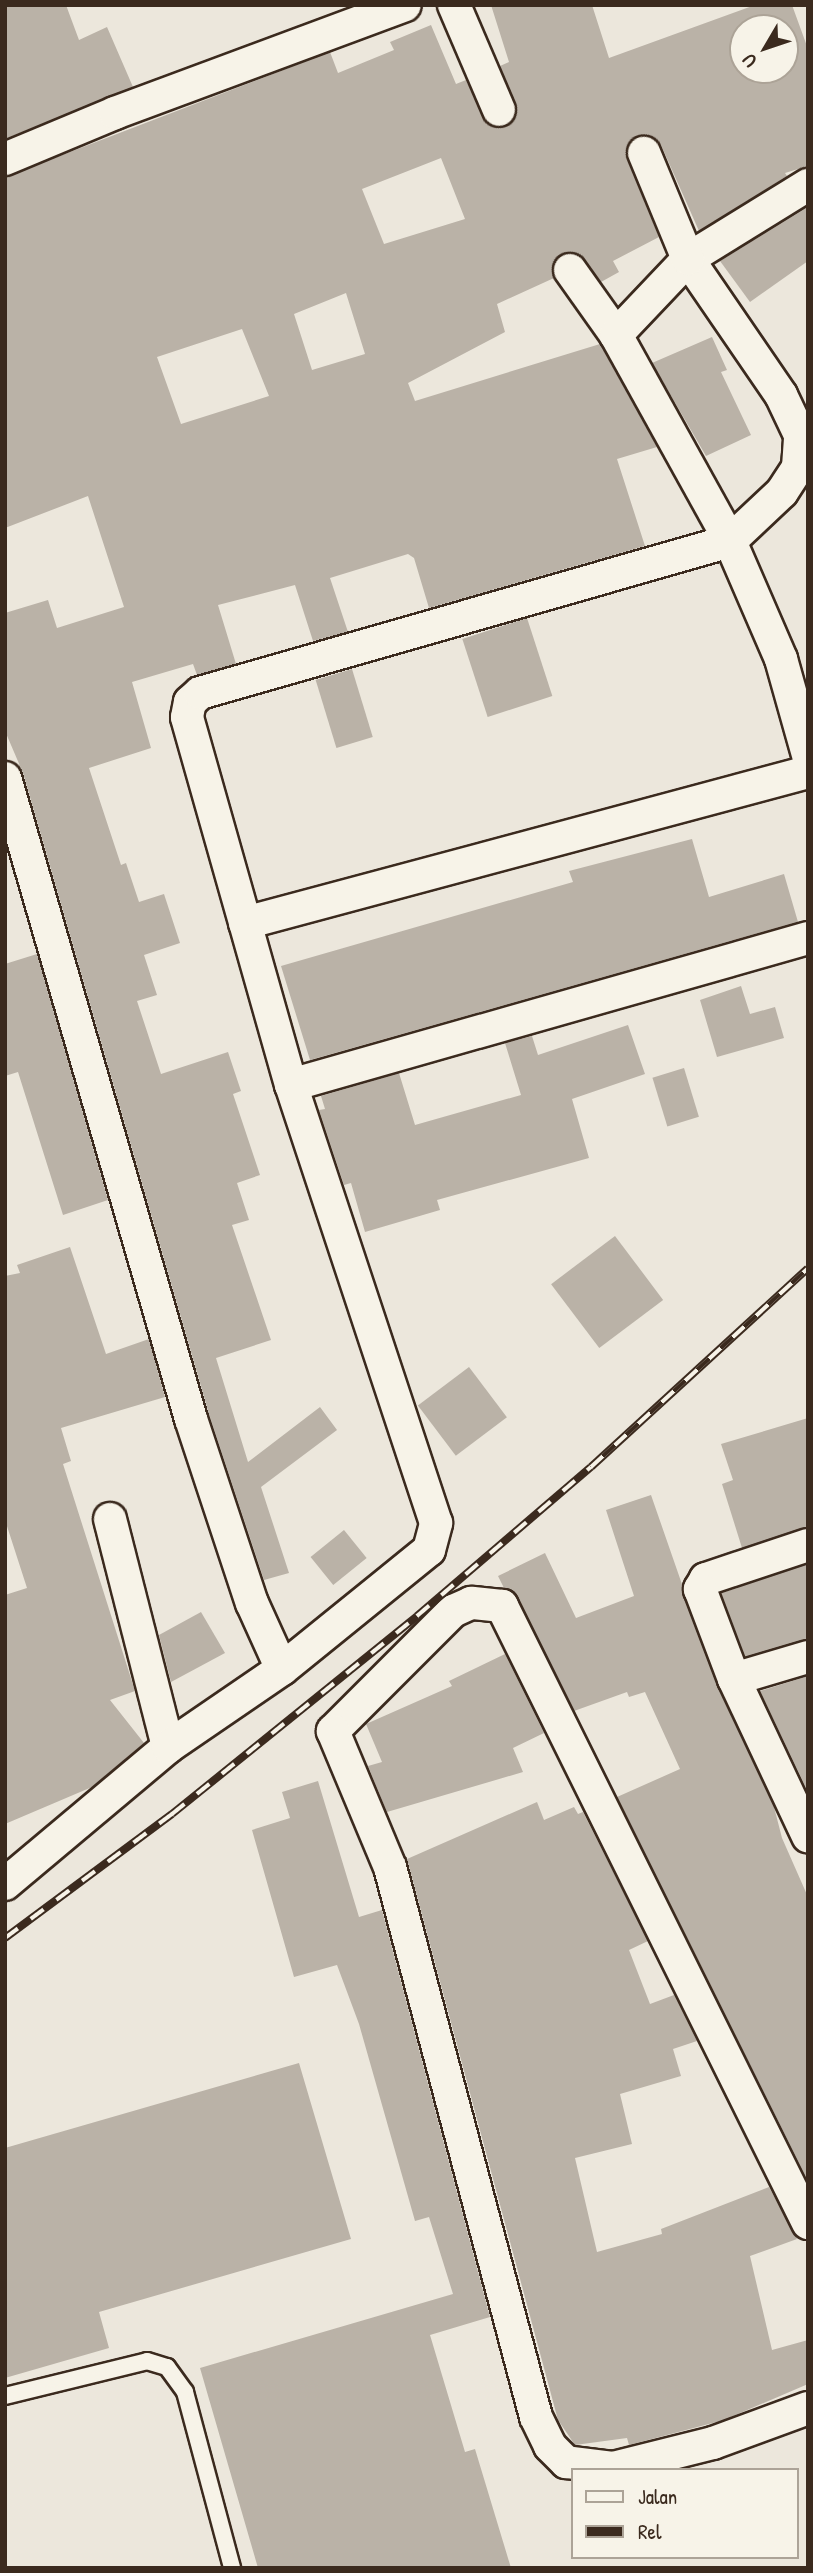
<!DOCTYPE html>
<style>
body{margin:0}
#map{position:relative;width:813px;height:2573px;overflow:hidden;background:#ece7dc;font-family:"Patrick Hand",sans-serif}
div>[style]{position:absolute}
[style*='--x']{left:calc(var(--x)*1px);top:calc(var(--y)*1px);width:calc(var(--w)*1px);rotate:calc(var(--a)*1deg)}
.building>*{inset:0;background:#bab2a7;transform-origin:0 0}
.roads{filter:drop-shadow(2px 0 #3b2a1e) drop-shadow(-2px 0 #3b2a1e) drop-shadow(0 2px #3b2a1e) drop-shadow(0 -2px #3b2a1e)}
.service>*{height:16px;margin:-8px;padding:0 8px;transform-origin:8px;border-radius:8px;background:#f7f3e8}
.minor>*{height:32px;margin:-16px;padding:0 16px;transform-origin:16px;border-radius:16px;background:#f7f3e8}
.rail>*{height:8px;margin-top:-4px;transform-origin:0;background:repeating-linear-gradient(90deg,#f7f3e8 0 16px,#3b2a1e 0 32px);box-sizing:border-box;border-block:2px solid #3b2a1e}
span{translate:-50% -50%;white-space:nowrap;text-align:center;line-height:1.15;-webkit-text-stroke:5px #f7f3e8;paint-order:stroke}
.frame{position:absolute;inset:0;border:7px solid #3b2a1e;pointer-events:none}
.legend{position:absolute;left:571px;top:2468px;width:228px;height:91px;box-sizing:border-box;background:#f7f3e8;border:2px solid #aca397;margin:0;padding:9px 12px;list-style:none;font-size:21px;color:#3b2a1e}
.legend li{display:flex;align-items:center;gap:14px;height:35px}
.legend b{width:35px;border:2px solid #aca397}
.north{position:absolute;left:729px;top:14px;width:70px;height:70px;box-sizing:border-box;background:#f7f3e8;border:2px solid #aca397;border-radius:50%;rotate:231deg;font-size:19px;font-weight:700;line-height:28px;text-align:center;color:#3b2a1e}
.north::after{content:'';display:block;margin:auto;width:24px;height:32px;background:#3b2a1e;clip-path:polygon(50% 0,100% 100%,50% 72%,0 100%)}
</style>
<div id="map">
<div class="building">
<div style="clip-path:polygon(5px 5px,66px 5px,79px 40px,107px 27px,133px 87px,5px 139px)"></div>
<div style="clip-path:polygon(evenodd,491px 5px,592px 5px,609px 58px,755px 5px,792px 5px,808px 49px,808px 166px,785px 173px,787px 176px,699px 231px,661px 145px,647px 135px,636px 136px,629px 142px,627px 159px,659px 237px,613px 261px,619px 272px,601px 282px,578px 254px,560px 255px,553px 263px,554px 278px,497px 304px,505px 332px,408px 383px,415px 401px,600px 344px,657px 447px,617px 459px,645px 546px,429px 608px,414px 558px,408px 554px,330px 578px,348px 632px,313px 641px,295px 585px,218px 605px,236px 664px,197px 675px,193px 664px,132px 682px,151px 748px,89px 768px,121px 865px,126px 863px,139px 902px,164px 894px,180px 943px,144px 955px,157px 995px,137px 1001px,161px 1074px,228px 1052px,241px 1091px,233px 1094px,260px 1175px,237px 1183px,249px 1220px,232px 1225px,271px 1340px,216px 1358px,248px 1462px,320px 1407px,337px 1430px,261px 1487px,289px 1573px,264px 1580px,209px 1414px,23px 773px,5px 731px,5px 613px,48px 600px,57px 628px,124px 607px,88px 496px,5px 528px,5px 177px,330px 52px,338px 73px,394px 50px,390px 42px,431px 25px,456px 84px,466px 80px,487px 124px,506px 127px,517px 111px,500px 66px,509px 62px,491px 5px,743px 28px,785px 28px,785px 70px,743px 70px,743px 28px,491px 5px,441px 158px,465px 219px,384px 244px,362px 189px,441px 158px,491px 5px,346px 293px,365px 354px,312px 370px,294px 314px,346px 293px,491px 5px,242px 329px,269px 396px,181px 424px,157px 357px,242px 329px)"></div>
<div style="clip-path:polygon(808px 207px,808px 261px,750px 302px,720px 261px)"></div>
<div style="clip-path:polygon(712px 337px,727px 370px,721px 372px,751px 435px,706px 456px,652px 363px)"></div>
<div style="left:527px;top:618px;width:82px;height:68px;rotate:72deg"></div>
<div style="left:352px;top:669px;width:71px;height:38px;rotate:73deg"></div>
<div style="clip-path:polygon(692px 839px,709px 897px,784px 874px,798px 922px,310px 1060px,281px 966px,573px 882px,569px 871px)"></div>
<div style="clip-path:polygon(37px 954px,108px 1200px,63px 1215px,18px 1072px,5px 1076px,5px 964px)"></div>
<div style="clip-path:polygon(741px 986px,750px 1014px,775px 1007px,784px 1038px,717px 1057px,700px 1000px)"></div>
<div style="clip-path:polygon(628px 1025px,645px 1074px,572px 1099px,589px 1158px,437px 1200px,440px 1210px,365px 1232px,351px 1183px,344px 1185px,319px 1110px,325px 1109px,321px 1096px,399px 1073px,415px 1125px,521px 1095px,505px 1043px,532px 1036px,538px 1055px)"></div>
<div style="left:684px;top:1068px;width:51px;height:33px;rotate:73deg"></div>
<div style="left:615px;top:1236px;width:80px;height:80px;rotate:53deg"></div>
<div style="clip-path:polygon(70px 1247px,106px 1354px,149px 1339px,165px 1397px,61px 1428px,71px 1461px,63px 1464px,135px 1691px,110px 1700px,144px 1743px,92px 1787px,5px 1824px,5px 1595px,27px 1588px,5px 1520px,5px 1276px,20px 1273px,17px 1265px)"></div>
<div style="left:469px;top:1367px;width:63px;height:64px;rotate:53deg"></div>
<div style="clip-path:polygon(808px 1418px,808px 1527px,742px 1548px,722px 1484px,733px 1480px,721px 1444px)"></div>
<div style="clip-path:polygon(651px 1495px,717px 1685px,774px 1807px,782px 1838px,808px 1897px,808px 2181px,617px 1797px,680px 1769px,645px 1692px,629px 1697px,627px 1692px,574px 1711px,518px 1598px,504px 1588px,498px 1576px,545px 1553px,576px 1618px,634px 1596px,606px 1510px)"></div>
<div style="left:344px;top:1530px;width:36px;height:43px;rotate:51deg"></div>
<div style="clip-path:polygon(808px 1564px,808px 1639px,745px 1657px,721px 1593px)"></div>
<div style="clip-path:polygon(201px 1612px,225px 1653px,171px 1682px,159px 1635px)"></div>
<div style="clip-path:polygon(505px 1654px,544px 1733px,513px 1748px,523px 1772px,387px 1812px,368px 1766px,382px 1762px,366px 1724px,452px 1686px,449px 1681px)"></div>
<div style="clip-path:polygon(808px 1676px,808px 1792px,760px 1691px)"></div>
<div style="clip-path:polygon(318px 1781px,359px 1917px,382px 1910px,490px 2317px,430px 2335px,465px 2452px,475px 2449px,511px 2568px,258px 2568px,200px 2368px,453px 2294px,429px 2217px,415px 2221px,359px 2024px,337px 1965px,294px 1977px,252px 1830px,290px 1818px,282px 1792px)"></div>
<div style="clip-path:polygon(537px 1802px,544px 1820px,574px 1807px,578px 1814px,583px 1812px,648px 1941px,629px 1950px,650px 2004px,674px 1995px,697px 2041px,673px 2049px,681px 2076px,620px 2094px,632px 2144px,575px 2158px,597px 2252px,662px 2234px,661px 2229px,769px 2187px,797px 2239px,750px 2256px,772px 2350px,808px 2340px,808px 2384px,724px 2420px,629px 2445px,627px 2438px,575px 2445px,558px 2420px,407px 1859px)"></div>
<div style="clip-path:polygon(299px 2063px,351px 2239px,99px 2312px,109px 2348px,5px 2378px,5px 2148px)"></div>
</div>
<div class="roads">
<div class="service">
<div style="--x:5;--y:2396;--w:146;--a:-13.8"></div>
<div style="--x:147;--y:2361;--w:21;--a:17"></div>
<div style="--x:167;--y:2367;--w:31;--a:54"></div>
<div style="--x:185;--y:2392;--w:182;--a:75"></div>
</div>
<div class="minor">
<div style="--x:454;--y:5;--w:114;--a:66.8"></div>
<div style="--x:5;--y:159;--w:119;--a:-22.7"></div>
<div style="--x:115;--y:113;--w:309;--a:-20.4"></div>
<div style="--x:570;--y:270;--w:80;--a:54.7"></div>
<div style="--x:616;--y:335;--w:235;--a:61"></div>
<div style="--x:730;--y:541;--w:129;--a:66.6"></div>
<div style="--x:781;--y:659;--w:100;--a:74.3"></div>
<div style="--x:616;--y:335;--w:105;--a:-46.5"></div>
<div style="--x:688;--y:259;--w:141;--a:-31.7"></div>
<div style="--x:5;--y:778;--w:667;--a:73.82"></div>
<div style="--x:191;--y:1419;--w:194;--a:71.7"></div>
<div style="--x:252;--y:1603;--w:72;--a:65.6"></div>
<div style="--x:245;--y:923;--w:583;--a:-15.01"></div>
<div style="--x:291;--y:1085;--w:537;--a:-15.87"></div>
<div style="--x:110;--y:1519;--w:235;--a:75.7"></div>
<div style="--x:808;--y:1545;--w:108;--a:161.6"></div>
<div style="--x:706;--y:1579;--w:12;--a:121"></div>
<div style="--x:700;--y:1589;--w:96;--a:69.3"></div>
<div style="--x:734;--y:1679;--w:174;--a:64.8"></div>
<div style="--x:734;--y:1679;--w:77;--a:-16.6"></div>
<div style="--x:5;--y:1884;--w:213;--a:-40"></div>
<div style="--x:168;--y:1747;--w:138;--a:-34.4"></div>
<div style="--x:282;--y:1669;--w:189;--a:-39"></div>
<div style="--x:429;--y:1550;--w:28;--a:-75"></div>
<div style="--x:436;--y:1523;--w:461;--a:-108.3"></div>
<div style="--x:291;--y:1085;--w:382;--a:-105.8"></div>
<div style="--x:187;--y:717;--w:15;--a:-79"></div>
<div style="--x:190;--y:702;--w:13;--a:-42"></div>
<div style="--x:200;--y:693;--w:551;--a:-16"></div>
<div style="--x:730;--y:541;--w:71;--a:-43.3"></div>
<div style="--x:782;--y:492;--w:30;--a:-57"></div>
<div style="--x:798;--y:467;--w:32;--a:-86"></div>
<div style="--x:800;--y:435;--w:44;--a:-115.4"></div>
<div style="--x:781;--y:395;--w:165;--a:-124.4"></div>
<div style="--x:688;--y:259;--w:115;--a:-112.5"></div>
<div style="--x:808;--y:2223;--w:689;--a:-116.38"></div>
<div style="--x:502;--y:1606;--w:31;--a:-174"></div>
<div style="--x:471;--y:1603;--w:20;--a:156"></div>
<div style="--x:453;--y:1611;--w:170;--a:135"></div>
<div style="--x:333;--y:1731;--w:147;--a:67.3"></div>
<div style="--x:390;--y:1867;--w:569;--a:75.13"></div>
<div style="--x:536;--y:2417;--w:32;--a:64"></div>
<div style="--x:550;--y:2446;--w:23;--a:45"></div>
<div style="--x:566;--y:2462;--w:47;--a:7.3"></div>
<div style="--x:613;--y:2468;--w:103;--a:-14"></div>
<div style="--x:713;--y:2443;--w:101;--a:-20.2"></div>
</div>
</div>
<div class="rail">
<div style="--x:5;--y:1938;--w:208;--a:-36.6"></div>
<div style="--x:172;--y:1814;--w:315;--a:-38.9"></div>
<div style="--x:417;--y:1616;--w:229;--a:-40.6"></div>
<div style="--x:591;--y:1467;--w:294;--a:-42.5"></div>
</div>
<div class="frame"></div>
<ul class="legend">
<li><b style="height:9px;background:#f7f3e8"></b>Jalan</li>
<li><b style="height:9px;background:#3b2a1e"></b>Rel</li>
</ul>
<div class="north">U</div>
</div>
